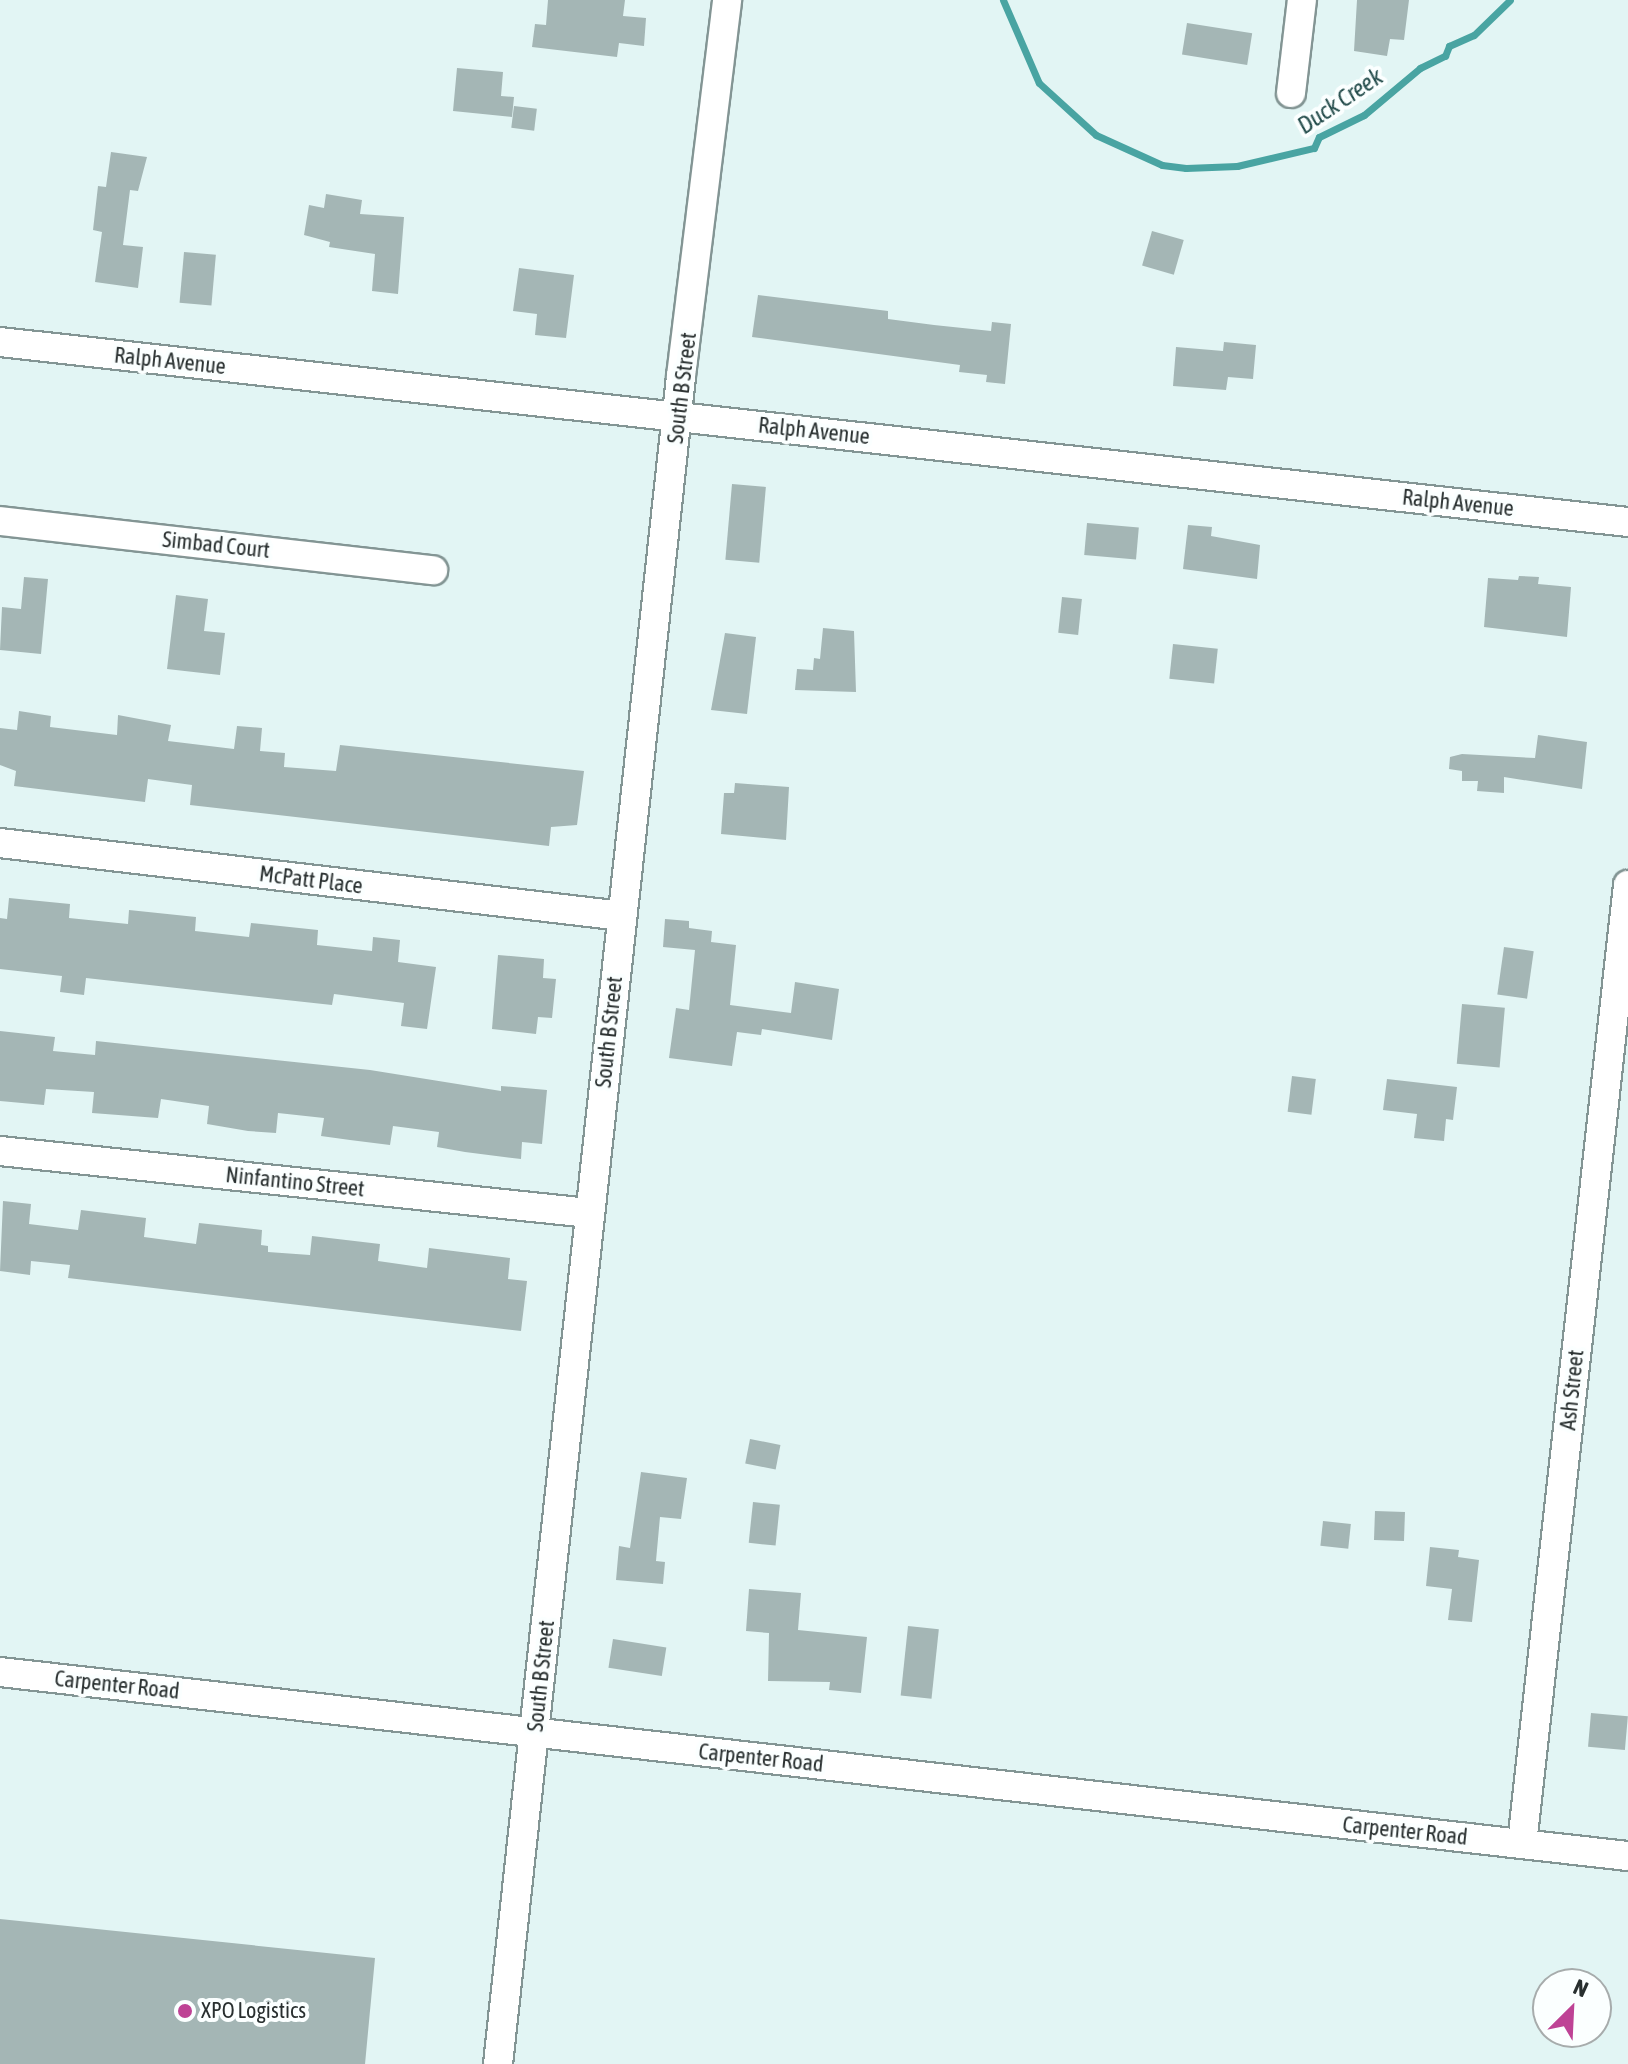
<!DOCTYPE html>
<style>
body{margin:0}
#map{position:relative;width:1628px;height:2064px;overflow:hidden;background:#e2f5f4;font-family:"Asap Condensed",sans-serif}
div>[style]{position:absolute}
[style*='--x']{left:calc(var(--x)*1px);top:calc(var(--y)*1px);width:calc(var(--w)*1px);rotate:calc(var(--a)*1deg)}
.stream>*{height:7px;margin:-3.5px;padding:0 3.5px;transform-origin:3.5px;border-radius:3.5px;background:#49a4a2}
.building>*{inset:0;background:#a4b6b5;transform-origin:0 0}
.roads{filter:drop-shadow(2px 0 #839594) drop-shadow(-2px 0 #839594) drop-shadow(0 2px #839594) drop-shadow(0 -2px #839594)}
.minor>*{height:28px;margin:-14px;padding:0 14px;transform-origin:14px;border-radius:14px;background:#fff}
.dots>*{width:22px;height:22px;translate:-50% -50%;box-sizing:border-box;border:4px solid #fbffff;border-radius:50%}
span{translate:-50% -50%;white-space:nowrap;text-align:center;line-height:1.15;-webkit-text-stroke:8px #fbffff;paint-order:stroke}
.street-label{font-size:22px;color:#282f2f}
.poi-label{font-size:22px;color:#282f2f}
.left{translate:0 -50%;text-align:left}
.water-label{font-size:24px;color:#234c4b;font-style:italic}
.north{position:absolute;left:1532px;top:1968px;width:80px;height:80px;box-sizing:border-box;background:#fbffff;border:2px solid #a7acac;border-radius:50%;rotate:24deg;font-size:22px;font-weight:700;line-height:32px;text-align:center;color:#282f2f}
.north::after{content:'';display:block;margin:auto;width:28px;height:36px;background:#be4395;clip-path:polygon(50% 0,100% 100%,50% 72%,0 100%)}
</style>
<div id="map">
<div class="stream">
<div style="--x:1003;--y:0;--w:90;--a:66.6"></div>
<div style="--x:1039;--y:83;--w:77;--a:42.4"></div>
<div style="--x:1096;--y:135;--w:72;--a:24.4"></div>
<div style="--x:1162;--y:165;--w:24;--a:7"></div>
<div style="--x:1186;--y:168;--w:51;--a:-2.2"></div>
<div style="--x:1237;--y:166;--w:79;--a:-13.2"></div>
<div style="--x:1314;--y:148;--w:12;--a:-66"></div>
<div style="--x:1319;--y:137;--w:50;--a:-26.1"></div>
<div style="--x:1364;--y:115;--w:73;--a:-40"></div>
<div style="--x:1420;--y:68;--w:28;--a:-26"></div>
<div style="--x:1445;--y:56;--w:11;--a:-68"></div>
<div style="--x:1449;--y:46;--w:27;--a:-24"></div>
<div style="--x:1474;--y:35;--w:50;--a:-44.2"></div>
</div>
<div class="building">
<div style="clip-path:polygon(548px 0,625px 0,623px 16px,646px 18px,644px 46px,619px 43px,617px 57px,532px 47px,535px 24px,546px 25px)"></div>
<div style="clip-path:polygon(1357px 0,1409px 0,1404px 40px,1390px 39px,1387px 56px,1354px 51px)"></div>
<div style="left:1187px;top:23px;width:66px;height:32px;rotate:9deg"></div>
<div style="clip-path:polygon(457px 68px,503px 72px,501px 96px,514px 97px,512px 117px,453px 111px)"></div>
<div style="left:514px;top:106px;width:23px;height:22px;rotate:7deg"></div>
<div style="clip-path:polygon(111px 152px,147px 157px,138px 191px,130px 190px,123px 245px,143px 247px,138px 288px,95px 282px,102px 232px,93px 230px,98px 186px,106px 187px)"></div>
<div style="clip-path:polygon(326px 194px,362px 200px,360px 214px,404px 217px,398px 294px,372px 291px,375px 254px,329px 247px,330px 242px,304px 235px,309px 205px,324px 208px)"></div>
<div style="left:1152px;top:231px;width:33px;height:36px;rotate:16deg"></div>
<div style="left:184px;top:252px;width:32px;height:51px;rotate:5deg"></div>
<div style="clip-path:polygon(519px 268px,574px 275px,566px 338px,535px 335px,537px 314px,513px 311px)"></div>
<div style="clip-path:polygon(758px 295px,888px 311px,888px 319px,934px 325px,991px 331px,992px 322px,1011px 324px,1005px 384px,986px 382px,987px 375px,959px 372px,960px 365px,752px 337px)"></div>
<div style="clip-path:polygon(1224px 342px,1256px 345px,1253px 379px,1228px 377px,1226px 390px,1173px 386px,1176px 347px,1223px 351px)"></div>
<div style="left:732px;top:484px;width:34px;height:76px;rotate:5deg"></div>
<div style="left:1087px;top:523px;width:52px;height:32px;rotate:5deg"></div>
<div style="clip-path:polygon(1188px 525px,1212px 527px,1211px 536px,1260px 545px,1257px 579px,1183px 569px)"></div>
<div style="clip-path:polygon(1519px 576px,1539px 577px,1538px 584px,1571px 587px,1567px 637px,1484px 627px,1488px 578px,1518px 580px)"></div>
<div style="clip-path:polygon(24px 577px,48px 579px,41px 654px,0 650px,2px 607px,21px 609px)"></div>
<div style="clip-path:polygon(176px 595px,208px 599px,204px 631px,225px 633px,220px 675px,167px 669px)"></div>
<div style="left:1062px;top:597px;width:20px;height:36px;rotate:6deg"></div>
<div style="clip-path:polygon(823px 628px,854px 631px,856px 692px,795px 690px,797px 669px,813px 670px,814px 658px,820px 659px)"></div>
<div style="clip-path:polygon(725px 633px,756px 637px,747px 714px,711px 710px)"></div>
<div style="left:1173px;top:644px;width:45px;height:35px;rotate:6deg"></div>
<div style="clip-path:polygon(19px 711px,51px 716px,50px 727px,117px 735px,118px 715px,171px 725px,168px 741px,234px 749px,237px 726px,262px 728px,260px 751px,285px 753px,284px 767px,336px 771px,340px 745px,584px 771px,577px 825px,551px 827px,549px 846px,190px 805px,192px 785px,148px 779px,145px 802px,14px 786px,16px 771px,0 765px,0 728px,17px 730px)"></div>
<div style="clip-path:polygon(1538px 735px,1587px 742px,1582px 789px,1504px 777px,1504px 793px,1477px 791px,1478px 781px,1462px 781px,1462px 771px,1449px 769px,1450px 757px,1462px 754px,1535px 758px)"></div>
<div style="clip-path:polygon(735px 783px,789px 787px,786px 840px,721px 834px,724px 793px,734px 793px)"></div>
<div style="clip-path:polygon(9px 898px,70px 904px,69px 918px,128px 924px,129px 910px,196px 917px,195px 931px,249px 937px,251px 923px,318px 930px,317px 945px,372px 951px,373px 937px,400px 940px,398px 962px,436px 967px,427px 1029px,401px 1026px,404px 1003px,334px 994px,332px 1005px,86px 978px,84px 995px,60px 992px,62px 976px,0 969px,0 918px,7px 919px)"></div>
<div style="clip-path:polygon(665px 919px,689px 921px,689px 928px,712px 931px,711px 942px,736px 945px,730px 1005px,791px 1013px,795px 982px,839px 989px,832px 1040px,762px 1029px,761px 1035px,737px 1032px,732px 1066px,669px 1058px,676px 1008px,689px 1010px,695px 950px,663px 947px)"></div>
<div style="left:1504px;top:947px;width:30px;height:48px;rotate:8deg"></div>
<div style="clip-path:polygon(498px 955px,544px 959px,543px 978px,556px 979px,552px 1018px,538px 1017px,536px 1034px,492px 1029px)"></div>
<div style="left:1462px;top:1004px;width:43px;height:60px;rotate:5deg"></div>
<div style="clip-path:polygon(0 1031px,55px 1037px,53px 1051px,95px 1055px,96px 1041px,370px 1070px,501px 1091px,501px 1086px,547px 1090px,542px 1144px,522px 1142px,521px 1159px,465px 1152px,437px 1147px,439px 1132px,393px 1126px,390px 1145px,350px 1140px,321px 1136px,324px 1118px,278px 1113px,276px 1133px,248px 1131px,207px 1124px,209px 1106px,161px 1099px,158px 1118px,92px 1113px,94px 1092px,46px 1089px,44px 1105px,0 1101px)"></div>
<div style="left:1292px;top:1076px;width:24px;height:36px;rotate:7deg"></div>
<div style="clip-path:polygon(1387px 1079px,1457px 1087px,1453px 1120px,1446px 1119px,1444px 1141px,1414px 1138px,1417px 1114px,1383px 1110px)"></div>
<div style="clip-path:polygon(3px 1201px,31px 1204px,29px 1224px,78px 1230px,81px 1210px,146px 1218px,144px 1237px,196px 1244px,199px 1223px,262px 1230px,261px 1245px,268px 1246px,268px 1252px,310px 1255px,312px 1236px,380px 1244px,378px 1261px,427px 1268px,429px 1248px,510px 1258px,508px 1279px,527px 1281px,521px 1331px,68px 1278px,70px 1265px,31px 1261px,30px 1275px,0 1271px)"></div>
<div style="left:750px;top:1439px;width:31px;height:25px;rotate:11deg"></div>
<div style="clip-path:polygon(641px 1472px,687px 1478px,681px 1519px,660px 1517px,656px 1561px,665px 1562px,663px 1584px,616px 1580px,619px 1546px,630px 1548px)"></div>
<div style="left:753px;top:1502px;width:27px;height:41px;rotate:6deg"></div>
<div style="left:1375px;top:1511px;width:30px;height:29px;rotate:2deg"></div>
<div style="left:1323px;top:1521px;width:28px;height:25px;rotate:6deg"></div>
<div style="clip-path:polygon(1430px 1547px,1459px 1550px,1458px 1557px,1479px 1560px,1472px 1622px,1448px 1620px,1452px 1589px,1426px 1586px)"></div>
<div style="clip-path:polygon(749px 1589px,801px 1593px,798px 1630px,867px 1637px,861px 1693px,829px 1690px,830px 1682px,768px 1681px,769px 1633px,746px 1631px)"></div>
<div style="left:908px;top:1626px;width:31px;height:70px;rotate:6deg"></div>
<div style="left:613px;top:1639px;width:54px;height:29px;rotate:9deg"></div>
<div style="left:1591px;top:1713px;width:37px;height:34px;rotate:5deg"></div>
<div style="clip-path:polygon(0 1919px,375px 1958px,365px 2064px,0 2064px)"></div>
</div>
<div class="roads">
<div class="minor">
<div style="--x:1291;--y:93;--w:94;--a:-83.3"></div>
<div style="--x:0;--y:342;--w:1638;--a:6.31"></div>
<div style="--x:0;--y:521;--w:436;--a:6.5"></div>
<div style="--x:0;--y:843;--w:626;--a:6.69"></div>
<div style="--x:0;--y:1151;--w:592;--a:6.01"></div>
<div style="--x:0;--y:1672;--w:1638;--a:6.45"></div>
<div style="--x:1522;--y:1844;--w:965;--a:-83.69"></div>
<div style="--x:498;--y:2064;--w:1698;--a:-83.81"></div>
<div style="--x:681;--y:376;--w:379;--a:-83"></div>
</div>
</div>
<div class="dots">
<div style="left:185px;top:2011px;background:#be4395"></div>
</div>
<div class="street-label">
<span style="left:170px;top:361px;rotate:6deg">Ralph Avenue</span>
<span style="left:682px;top:388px;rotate:-83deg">South B Street</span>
<span style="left:814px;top:431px;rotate:6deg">Ralph Avenue</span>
<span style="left:1458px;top:503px;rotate:6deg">Ralph Avenue</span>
<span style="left:216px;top:545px;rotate:6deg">Simbad Court</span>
<span style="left:311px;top:880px;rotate:7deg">McPatt Place</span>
<span style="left:609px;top:1032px;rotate:-84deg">South B Street</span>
<span style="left:295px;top:1182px;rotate:6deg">Ninfantino Street</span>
<span style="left:1572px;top:1390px;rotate:-84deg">Ash Street</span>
<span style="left:541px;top:1676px;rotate:-84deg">South B Street</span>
<span style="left:117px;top:1685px;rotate:6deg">Carpenter Road</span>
<span style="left:761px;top:1758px;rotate:6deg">Carpenter Road</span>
<span style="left:1405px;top:1831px;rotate:6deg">Carpenter Road</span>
</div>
<div class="poi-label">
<span class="left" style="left:201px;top:2011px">XPO Logistics</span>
</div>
<div class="water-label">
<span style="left:1340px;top:101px;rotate:-34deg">Duck Creek</span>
</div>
<div class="north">N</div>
</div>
